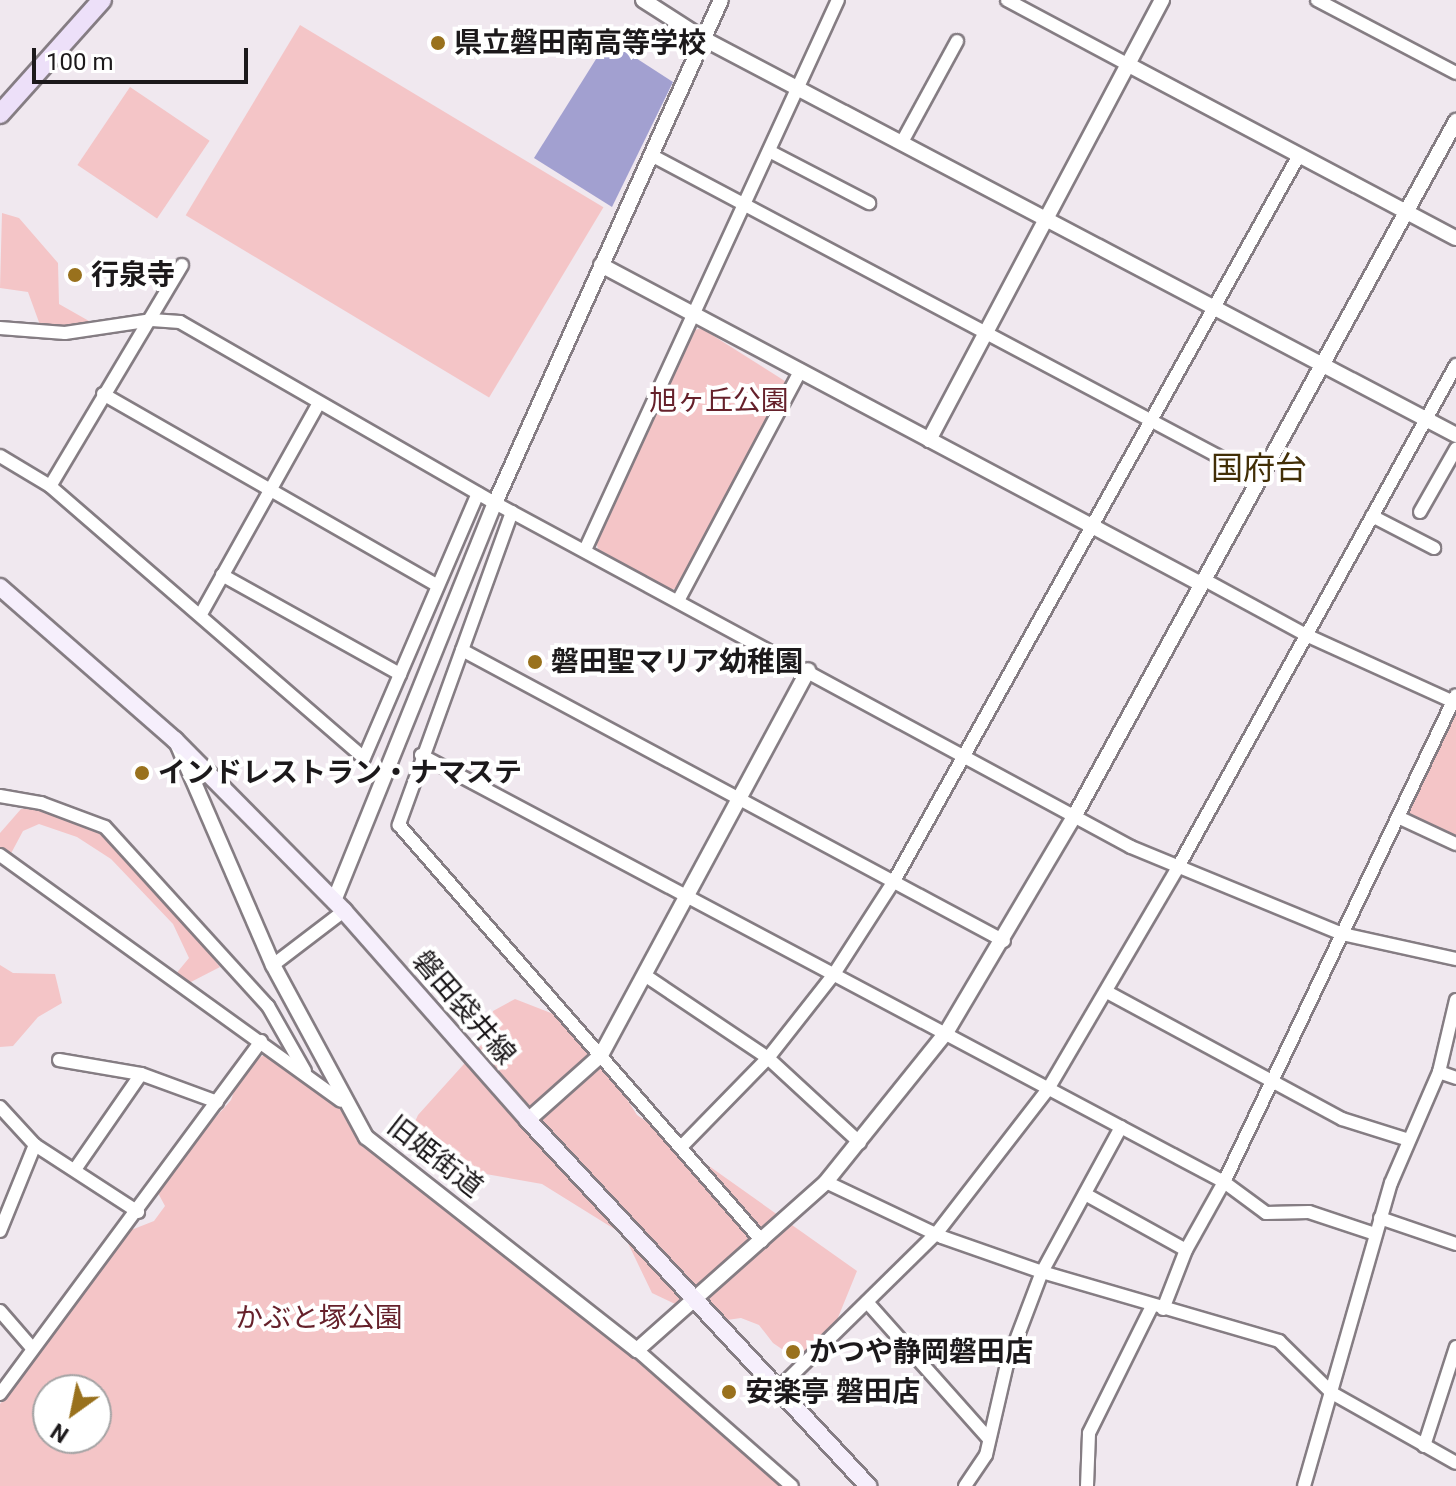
<!DOCTYPE html>
<meta charset="utf-8">
<style>
body{margin:0}
#map{position:relative;width:1456px;height:1486px;overflow:hidden;background:#f0e8ef;font-family:Roboto,"Noto Sans JP",sans-serif}
div>[style]{position:absolute}
[style*='--x']{left:calc(var(--x)*1px);top:calc(var(--y)*1px);width:calc(var(--w)*1px);rotate:calc(var(--a)*1deg)}
.green>*{inset:0;background:#f4c5c7;transform-origin:0 0}
.water>*{inset:0;background:#a2a0d0}
.roads{filter:drop-shadow(2px 0 #857d83) drop-shadow(-2px 0 #857d83) drop-shadow(0 2px #857d83) drop-shadow(0 -2px #857d83)}
.minor>*{height:12px;margin:-6px;padding:0 6px;transform-origin:6px;border-radius:6px;background:#fff}
.tertiary>*{height:14px;margin:-7px;padding:0 7px;transform-origin:7px;border-radius:7px;background:#fff}
.secondary>*{height:16px;margin:-8px;padding:0 8px;transform-origin:8px;border-radius:8px;background:#f6effc}
.primary>*{height:18px;margin:-9px;padding:0 9px;transform-origin:9px;border-radius:9px;background:#ede0f9}
.dots>*{width:22px;height:22px;translate:-50% -50%;box-sizing:border-box;border:4px solid #fff;border-radius:50%}
span{translate:-50% -50%;white-space:nowrap;text-align:center;line-height:1.15;-webkit-text-stroke:8px #fff;paint-order:stroke}
.poi-label{font-size:28px;color:#1c191b;font-weight:700}
.left{translate:0 -50%;text-align:left}
.park-label{font-size:28px;color:#66212b}
.street-label{font-size:28px;color:#1c191b}
.quarter-label{font-size:32px;color:#422f07}
.north{position:absolute;left:32px;top:1374px;width:80px;height:80px;box-sizing:border-box;background:#fff;border:2px solid #a4a3a4;border-radius:50%;rotate:213deg;font-size:22px;font-weight:700;line-height:32px;text-align:center;color:#1c191b}
.north::after{content:'';display:block;margin:auto;width:28px;height:36px;background:#99711d;clip-path:polygon(50% 0,100% 100%,50% 72%,0 100%)}
.scale{position:absolute;left:32px;top:48px;width:216px;height:36px;box-sizing:border-box;border:4px solid #1c191b;border-top:0;padding-left:10px;font-size:24px;line-height:28px;white-space:nowrap;color:#1c191b;-webkit-text-stroke:6px #fff;paint-order:stroke}
</style>
<div id="map">
<div class="green">
<div style="left:300px;top:25px;width:354px;height:222px;rotate:31deg"></div>
<div style="left:130px;top:87px;width:96px;height:94px;rotate:34deg"></div>
<div style="clip-path:polygon(2px 213px,19px 218px,58px 263px,59px 304px,89px 321px,71px 330px,40px 325px,28px 292px,0 288px)"></div>
<div style="clip-path:polygon(701px 328px,788px 383px,678px 587px,671px 590px,598px 549px,596px 541px,695px 330px)"></div>
<div style="clip-path:polygon(1456px 705px,1456px 844px,1398px 817px)"></div>
<div style="clip-path:polygon(52px 807px,99px 825px,120px 843px,220px 967px,187px 984px,170px 981px,189px 958px,173px 924px,111px 859px,77px 837px,39px 824px,23px 831px,8px 859px,0 857px,0 833px,21px 809px)"></div>
<div style="clip-path:polygon(0 965px,13px 973px,55px 974px,62px 1003px,38px 1017px,13px 1046px,0 1047px)"></div>
<div style="clip-path:polygon(515px 999px,556px 1015px,611px 1074px,637px 1115px,857px 1271px,826px 1347px,811px 1369px,773px 1343px,759px 1325px,741px 1318px,713px 1322px,652px 1293px,624px 1235px,542px 1184px,423px 1163px,408px 1137px,418px 1115px,482px 1044px,493px 1011px)"></div>
<div style="clip-path:polygon(evenodd,264px 1055px,305px 1071px,361px 1130px,797px 1486px,0 1486px,0 1404px,121px 1234px,154px 1221px,165px 1206px,158px 1193px,168px 1171px,231px 1100px,242px 1068px,264px 1055px,48px 1390px,96px 1390px,96px 1438px,48px 1438px,48px 1390px)"></div>
</div>
<div class="water">
<div style="clip-path:polygon(608px 40px,673px 82px,612px 207px,534px 158px)"></div>
</div>
<div class="roads">
<div class="minor">
<div style="--x:1007;--y:0;--w:136;--a:28.1"></div>
<div style="--x:1317;--y:0;--w:157;--a:27.7"></div>
<div style="--x:902;--y:142;--w:115;--a:-61.4"></div>
<div style="--x:769;--y:151;--w:113;--a:27.5"></div>
<div style="--x:651;--y:155;--w:691;--a:27.97"></div>
<div style="--x:182;--y:265;--w:257;--a:120.8"></div>
<div style="--x:50;--y:486;--w:415;--a:40.9"></div>
<div style="--x:364;--y:758;--w:288;--a:-66.7"></div>
<div style="--x:0;--y:328;--w:65;--a:4.4"></div>
<div style="--x:65;--y:333;--w:88;--a:-8.5"></div>
<div style="--x:152;--y:320;--w:28;--a:4"></div>
<div style="--x:180;--y:322;--w:363;--a:29.9"></div>
<div style="--x:495;--y:503;--w:723;--a:28.41"></div>
<div style="--x:1131;--y:847;--w:228;--a:22.4"></div>
<div style="--x:1342;--y:934;--w:117;--a:12.4"></div>
<div style="--x:103;--y:394;--w:385;--a:29.8"></div>
<div style="--x:0;--y:456;--w:58;--a:31"></div>
<div style="--x:512;--y:512;--w:333;--a:109.9"></div>
<div style="--x:399;--y:825;--w:552;--a:48.89"></div>
<div style="--x:1420;--y:512;--w:73;--a:-60.3"></div>
<div style="--x:1372;--y:516;--w:70;--a:27.3"></div>
<div style="--x:585;--y:550;--w:605;--a:-65.3"></div>
<div style="--x:222;--y:575;--w:204;--a:29.1"></div>
<div style="--x:1203;--y:579;--w:117;--a:28.5"></div>
<div style="--x:1306;--y:635;--w:165;--a:24.4"></div>
<div style="--x:679;--y:599;--w:259;--a:-62"></div>
<div style="--x:201;--y:614;--w:240;--a:-60.8"></div>
<div style="--x:462;--y:650;--w:615;--a:28.23"></div>
<div style="--x:421;--y:755;--w:909;--a:28"></div>
<div style="--x:1224;--y:1182;--w:52;--a:36.4"></div>
<div style="--x:1266;--y:1213;--w:43;--a:-1.3"></div>
<div style="--x:1309;--y:1212;--w:70;--a:18.4"></div>
<div style="--x:0;--y:796;--w:42;--a:9.7"></div>
<div style="--x:41;--y:803;--w:68;--a:20.6"></div>
<div style="--x:105;--y:827;--w:242;--a:47.7"></div>
<div style="--x:268;--y:1006;--w:75;--a:60.4"></div>
<div style="--x:1398;--y:817;--w:64;--a:25"></div>
<div style="--x:0;--y:855;--w:420;--a:35.8"></div>
<div style="--x:273;--y:965;--w:89;--a:-37.3"></div>
<div style="--x:646;--y:976;--w:147;--a:33.9"></div>
<div style="--x:768;--y:1058;--w:125;--a:42.7"></div>
<div style="--x:1107;--y:992;--w:267;--a:28.4"></div>
<div style="--x:1342;--y:1119;--w:70;--a:17.4"></div>
<div style="--x:59;--y:1060;--w:83;--a:9.7"></div>
<div style="--x:1439;--y:1072;--w:18;--a:19"></div>
<div style="--x:0;--y:1107;--w:52;--a:47.4"></div>
<div style="--x:35;--y:1145;--w:123;--a:33"></div>
<div style="--x:683;--y:1145;--w:122;--a:-45.7"></div>
<div style="--x:768;--y:1058;--w:107;--a:-51.8"></div>
<div style="--x:834;--y:974;--w:111;--a:-57.2"></div>
<div style="--x:894;--y:881;--w:831;--a:-60.84"></div>
<div style="--x:76;--y:1168;--w:114;--a:-55.3"></div>
<div style="--x:141;--y:1074;--w:81;--a:20.2"></div>
<div style="--x:826;--y:1182;--w:128;--a:25.4"></div>
<div style="--x:942;--y:1237;--w:106;--a:19.3"></div>
<div style="--x:1042;--y:1272;--w:247;--a:16.2"></div>
<div style="--x:1279;--y:1341;--w:74;--a:44.5"></div>
<div style="--x:1332;--y:1393;--w:142;--a:29.4"></div>
<div style="--x:1085;--y:1194;--w:115;--a:29"></div>
<div style="--x:1380;--y:1218;--w:80;--a:18.9"></div>
<div style="--x:0;--y:1231;--w:93;--a:-67.9"></div>
<div style="--x:867;--y:1302;--w:182;--a:48.3"></div>
<div style="--x:1163;--y:1309;--w:63;--a:-68.7"></div>
<div style="--x:1186;--y:1250;--w:78;--a:-60.8"></div>
<div style="--x:1224;--y:1182;--w:539;--a:-64.53"></div>
<div style="--x:0;--y:1311;--w:49;--a:49.1"></div>
<div style="--x:637;--y:1350;--w:206;--a:41.3"></div>
<div style="--x:778;--y:1389;--w:221;--a:-44.5"></div>
<div style="--x:936;--y:1234;--w:183;--a:-52.3"></div>
<div style="--x:1048;--y:1089;--w:257;--a:-59.6"></div>
<div style="--x:1178;--y:867;--w:574;--a:-61.02"></div>
<div style="--x:0;--y:1394;--w:439;--a:-53.5"></div>
<div style="--x:1424;--y:1446;--w:104;--a:-72.1"></div>
<div style="--x:965;--y:1486;--w:37;--a:-56"></div>
<div style="--x:986;--y:1455;--w:93;--a:-77"></div>
<div style="--x:1007;--y:1364;--w:98;--a:-69.2"></div>
<div style="--x:1042;--y:1272;--w:165;--a:-61.4"></div>
<div style="--x:1087;--y:1486;--w:53;--a:-87.8"></div>
<div style="--x:1089;--y:1433;--w:142;--a:-63.6"></div>
<div style="--x:1304;--y:1486;--w:315;--a:-74"></div>
<div style="--x:1391;--y:1183;--w:121;--a:-66.6"></div>
<div style="--x:1439;--y:1072;--w:74;--a:-76.7"></div>
</div>
<div class="tertiary">
<div style="--x:643;--y:0;--w:72;--a:32.6"></div>
<div style="--x:704;--y:39;--w:850;--a:27.77"></div>
<div style="--x:1127;--y:64;--w:372;--a:27.9"></div>
<div style="--x:601;--y:265;--w:680;--a:28"></div>
<div style="--x:929;--y:440;--w:498;--a:-62.1"></div>
<div style="--x:176;--y:741;--w:244;--a:66.6"></div>
<div style="--x:273;--y:965;--w:196;--a:61.6"></div>
<div style="--x:366;--y:1137;--w:345;--a:38.2"></div>
<div style="--x:637;--y:1350;--w:253;--a:-41.6"></div>
<div style="--x:826;--y:1182;--w:191;--a:-51.2"></div>
<div style="--x:946;--y:1033;--w:253;--a:-59.4"></div>
<div style="--x:1075;--y:815;--w:792;--a:-61.23"></div>
<div style="--x:334;--y:901;--w:429;--a:-68"></div>
<div style="--x:495;--y:503;--w:551;--a:-65.81"></div>
<div style="--x:528;--y:1120;--w:98;--a:-41.7"></div>
<div style="--x:601;--y:1055;--w:437;--a:-61.7"></div>
</div>
<div class="secondary">
<div style="--x:0;--y:587;--w:232;--a:41.2"></div>
<div style="--x:175;--y:740;--w:240;--a:45.3"></div>
<div style="--x:344;--y:911;--w:278;--a:48.6"></div>
<div style="--x:528;--y:1120;--w:500;--a:47.1"></div>
</div>
<div class="primary">
<div style="--x:0;--y:114;--w:153;--a:-48.2"></div>
</div>
</div>
<div class="dots">
<div style="left:438px;top:43px;background:#99711d"></div>
<div style="left:75px;top:275px;background:#99711d"></div>
<div style="left:535px;top:662px;background:#99711d"></div>
<div style="left:142px;top:773px;background:#99711d"></div>
<div style="left:793px;top:1352px;background:#99711d"></div>
<div style="left:729px;top:1392px;background:#99711d"></div>
</div>
<div class="poi-label">
<span class="left" style="left:454px;top:43px">県立磐田南高等学校</span>
<span class="left" style="left:91px;top:275px">行泉寺</span>
<span class="left" style="left:551px;top:662px">磐田聖マリア幼稚園</span>
<span class="left" style="left:158px;top:773px">インドレストラン・ナマステ</span>
<span class="left" style="left:809px;top:1352px">かつや静岡磐田店</span>
<span class="left" style="left:745px;top:1392px">安楽亭 磐田店</span>
</div>
<div class="park-label">
<span style="left:719px;top:401px">旭ヶ丘公園</span>
<span style="left:319px;top:1318px">かぶと塚公園</span>
</div>
<div class="street-label">
<span style="left:464px;top:1008px;rotate:49deg">磐田袋井線</span>
<span style="left:435px;top:1157px;rotate:38deg">旧姫街道</span>
</div>
<div class="quarter-label">
<span style="left:1259px;top:468px">国府台</span>
</div>
<div class="north">N</div>
<div class="scale">100 m</div>
</div>
